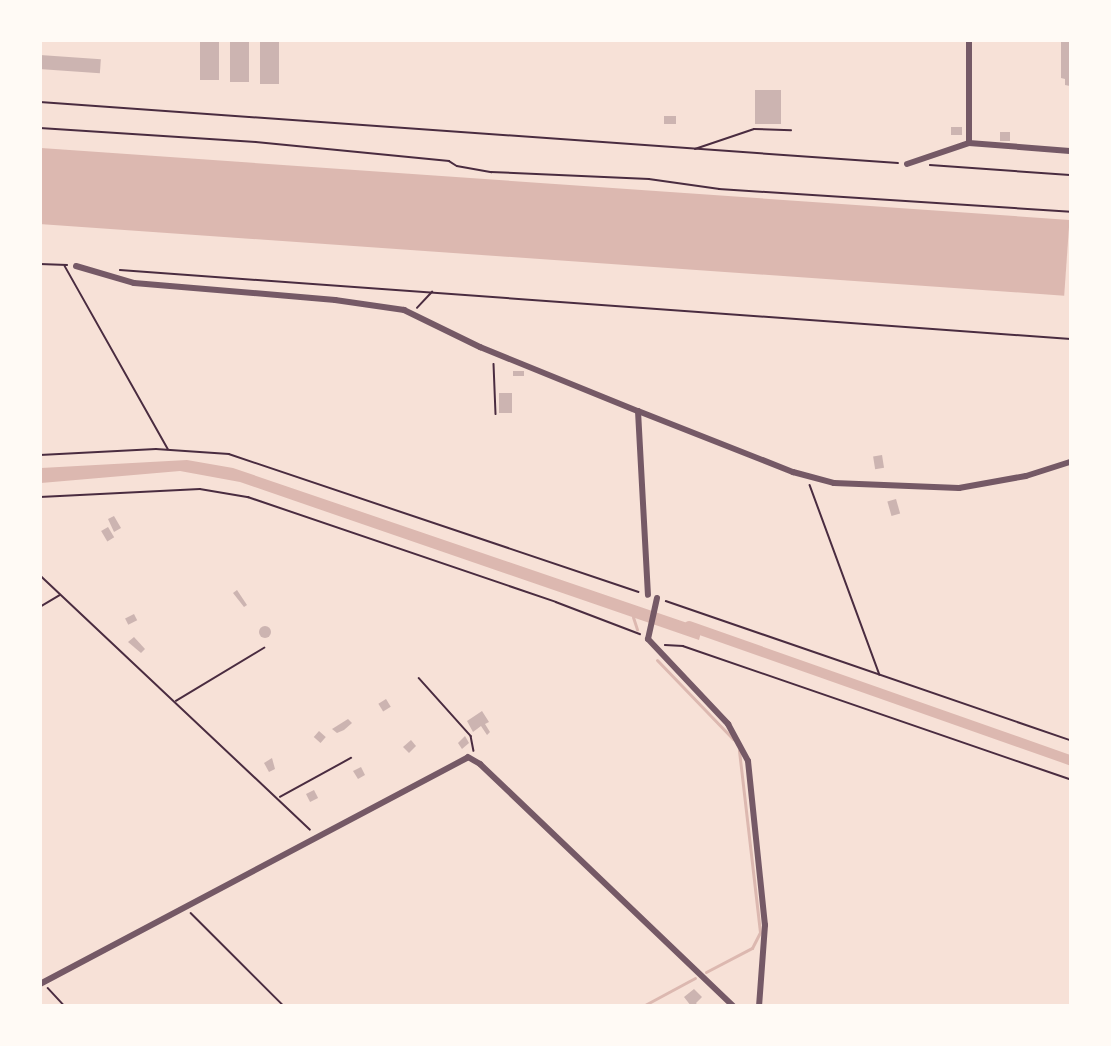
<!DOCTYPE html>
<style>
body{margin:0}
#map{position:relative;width:1111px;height:1046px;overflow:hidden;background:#f7e1d7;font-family:"Roboto Serif",serif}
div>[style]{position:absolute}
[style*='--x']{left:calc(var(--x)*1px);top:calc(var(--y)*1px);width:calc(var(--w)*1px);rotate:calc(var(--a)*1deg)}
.water>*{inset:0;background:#dcb8b0;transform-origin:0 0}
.stream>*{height:3px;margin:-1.5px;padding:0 1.5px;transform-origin:1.5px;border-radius:1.5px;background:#dcb8b0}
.canal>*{height:10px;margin:-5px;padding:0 5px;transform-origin:5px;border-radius:5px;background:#dcb8b0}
.building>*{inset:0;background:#ccb4b1;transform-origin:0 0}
.round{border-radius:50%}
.path>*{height:1.5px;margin:-0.75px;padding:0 0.75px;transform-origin:0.75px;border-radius:0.75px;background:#4a2c40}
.minor>*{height:6px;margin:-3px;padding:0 3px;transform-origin:3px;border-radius:3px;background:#755966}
span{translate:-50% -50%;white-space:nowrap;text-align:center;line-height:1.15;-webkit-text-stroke:4.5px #fffaf5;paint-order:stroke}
.frame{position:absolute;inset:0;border:42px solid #fffaf5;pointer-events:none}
</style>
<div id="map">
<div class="water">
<div style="left:41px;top:148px;width:1031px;height:76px;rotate:4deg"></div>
<div style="clip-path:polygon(187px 460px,233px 468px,702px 628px,699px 640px,240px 482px,180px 471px,41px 483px,41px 468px)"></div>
</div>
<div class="stream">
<div style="--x:633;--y:617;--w:13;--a:72"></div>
<div style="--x:657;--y:660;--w:110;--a:46.1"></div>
<div style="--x:1068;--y:759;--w:2;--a:-27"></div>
<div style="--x:706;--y:972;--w:52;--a:-27.6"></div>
<div style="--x:752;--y:948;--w:18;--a:-63"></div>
<div style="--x:760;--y:932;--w:183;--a:-96.6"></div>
<div style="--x:643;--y:1006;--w:59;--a:-28.3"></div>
</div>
<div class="canal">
<div style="--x:689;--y:626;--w:404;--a:19.4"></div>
</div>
<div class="building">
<div style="left:200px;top:40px;width:19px;height:40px"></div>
<div style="left:230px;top:40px;width:19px;height:42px"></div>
<div style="left:260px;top:40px;width:19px;height:44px"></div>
<div style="clip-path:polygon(1061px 40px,1070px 40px,1070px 86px,1065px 85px,1065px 79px,1061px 78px)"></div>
<div style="left:40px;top:55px;width:61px;height:14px;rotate:4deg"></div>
<div style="left:755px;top:90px;width:26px;height:34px"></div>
<div style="left:664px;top:116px;width:12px;height:8px"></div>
<div style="left:951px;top:127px;width:11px;height:8px"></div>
<div style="left:1000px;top:132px;width:10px;height:9px"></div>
<div style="left:513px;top:371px;width:11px;height:5px"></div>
<div style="left:499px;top:393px;width:13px;height:20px"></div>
<div style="left:882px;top:455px;width:13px;height:9px;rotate:81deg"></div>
<div style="left:896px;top:499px;width:15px;height:9px;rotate:74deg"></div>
<div style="clip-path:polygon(114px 516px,121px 528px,114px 532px,108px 519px)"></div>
<div style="left:108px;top:527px;width:12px;height:8px;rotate:59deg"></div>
<div style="clip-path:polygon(237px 590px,247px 605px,244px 607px,233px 593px)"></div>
<div style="left:134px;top:614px;width:7px;height:10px;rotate:63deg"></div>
<div class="round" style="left:259px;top:626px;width:12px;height:12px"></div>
<div style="clip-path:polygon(134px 637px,145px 649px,141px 653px,128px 642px)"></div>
<div style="left:386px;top:699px;width:9px;height:9px;rotate:58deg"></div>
<div style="clip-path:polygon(482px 711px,489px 722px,485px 724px,490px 732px,487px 735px,481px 726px,473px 732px,467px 721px)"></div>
<div style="clip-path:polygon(348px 719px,352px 723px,344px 730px,337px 733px,332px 729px)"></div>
<div style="left:319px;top:731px;width:9px;height:8px;rotate:41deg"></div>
<div style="clip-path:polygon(465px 736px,469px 743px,462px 749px,458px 743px)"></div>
<div style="clip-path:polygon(411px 740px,416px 746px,409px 753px,403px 747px)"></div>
<div style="clip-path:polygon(272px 758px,275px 769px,269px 772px,264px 763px)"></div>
<div style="clip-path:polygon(361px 767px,365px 775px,358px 779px,353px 771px)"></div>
<div style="left:314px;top:790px;width:9px;height:9px;rotate:63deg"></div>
<div style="clip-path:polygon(694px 989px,702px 997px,696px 1003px,698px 1006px,691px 1006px,684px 997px)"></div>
</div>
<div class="path">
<div style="--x:40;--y:102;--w:860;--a:4.07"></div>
<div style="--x:40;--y:128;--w:216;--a:3.7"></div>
<div style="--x:256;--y:142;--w:194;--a:5.6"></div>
<div style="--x:449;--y:161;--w:9;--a:32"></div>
<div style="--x:457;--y:166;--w:35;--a:10"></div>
<div style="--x:491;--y:172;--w:158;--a:2.5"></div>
<div style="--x:649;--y:179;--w:71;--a:8.1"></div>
<div style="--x:719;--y:189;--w:352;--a:3.7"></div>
<div style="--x:695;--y:149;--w:62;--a:-18.7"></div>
<div style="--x:754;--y:129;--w:37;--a:2"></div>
<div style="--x:930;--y:165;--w:140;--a:4.1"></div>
<div style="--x:40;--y:264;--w:27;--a:2"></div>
<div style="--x:65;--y:266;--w:210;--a:60.6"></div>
<div style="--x:120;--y:270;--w:953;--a:4.15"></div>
<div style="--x:417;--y:308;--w:22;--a:-47"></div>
<div style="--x:494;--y:364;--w:50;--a:87.7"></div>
<div style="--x:40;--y:455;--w:116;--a:-3"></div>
<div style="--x:156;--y:449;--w:73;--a:3.9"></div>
<div style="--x:229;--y:454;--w:432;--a:18.6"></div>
<div style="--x:810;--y:485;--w:202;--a:69.8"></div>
<div style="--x:40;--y:497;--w:160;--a:-2.9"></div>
<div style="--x:200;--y:489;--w:49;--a:9.5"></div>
<div style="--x:248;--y:497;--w:325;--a:18.8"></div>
<div style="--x:556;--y:602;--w:90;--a:20.9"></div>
<div style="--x:40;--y:575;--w:371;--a:43.3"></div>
<div style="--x:666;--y:601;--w:427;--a:19"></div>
<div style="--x:40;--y:607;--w:23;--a:-31"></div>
<div style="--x:665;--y:645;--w:18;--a:3"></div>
<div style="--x:683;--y:646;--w:409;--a:19"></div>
<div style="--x:419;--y:678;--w:78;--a:48.1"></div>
<div style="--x:471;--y:736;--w:15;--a:79"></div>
<div style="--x:176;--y:701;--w:103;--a:-31.1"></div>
<div style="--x:280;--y:797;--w:81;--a:-28.8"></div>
<div style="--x:191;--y:913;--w:132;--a:45"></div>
<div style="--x:48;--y:988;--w:25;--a:47"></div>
</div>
<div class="minor">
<div style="--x:969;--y:143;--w:103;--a:-90"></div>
<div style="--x:907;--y:164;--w:65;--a:-18.7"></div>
<div style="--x:969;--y:143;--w:101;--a:4.5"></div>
<div style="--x:76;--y:266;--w:60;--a:16.3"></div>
<div style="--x:134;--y:283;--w:202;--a:4.8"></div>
<div style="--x:335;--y:300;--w:70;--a:8.2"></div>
<div style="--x:404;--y:310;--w:85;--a:26"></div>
<div style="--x:480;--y:347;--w:170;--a:22.1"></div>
<div style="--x:638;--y:411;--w:167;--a:21.5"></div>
<div style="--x:793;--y:472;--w:42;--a:15"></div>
<div style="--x:834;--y:483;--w:125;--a:2.3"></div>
<div style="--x:959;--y:488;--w:68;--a:-10.2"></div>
<div style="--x:1026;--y:476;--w:46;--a:-17.7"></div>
<div style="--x:638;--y:411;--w:184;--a:86.9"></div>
<div style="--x:657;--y:598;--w:42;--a:102.4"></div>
<div style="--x:648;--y:639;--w:117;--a:46.7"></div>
<div style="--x:728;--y:724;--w:42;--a:61.6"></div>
<div style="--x:748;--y:761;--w:165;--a:84.1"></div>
<div style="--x:765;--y:925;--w:81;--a:94.2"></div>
<div style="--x:40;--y:984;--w:484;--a:-27.9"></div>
<div style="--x:468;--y:757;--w:14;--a:30"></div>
<div style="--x:480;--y:764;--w:350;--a:43.7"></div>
</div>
<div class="frame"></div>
</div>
